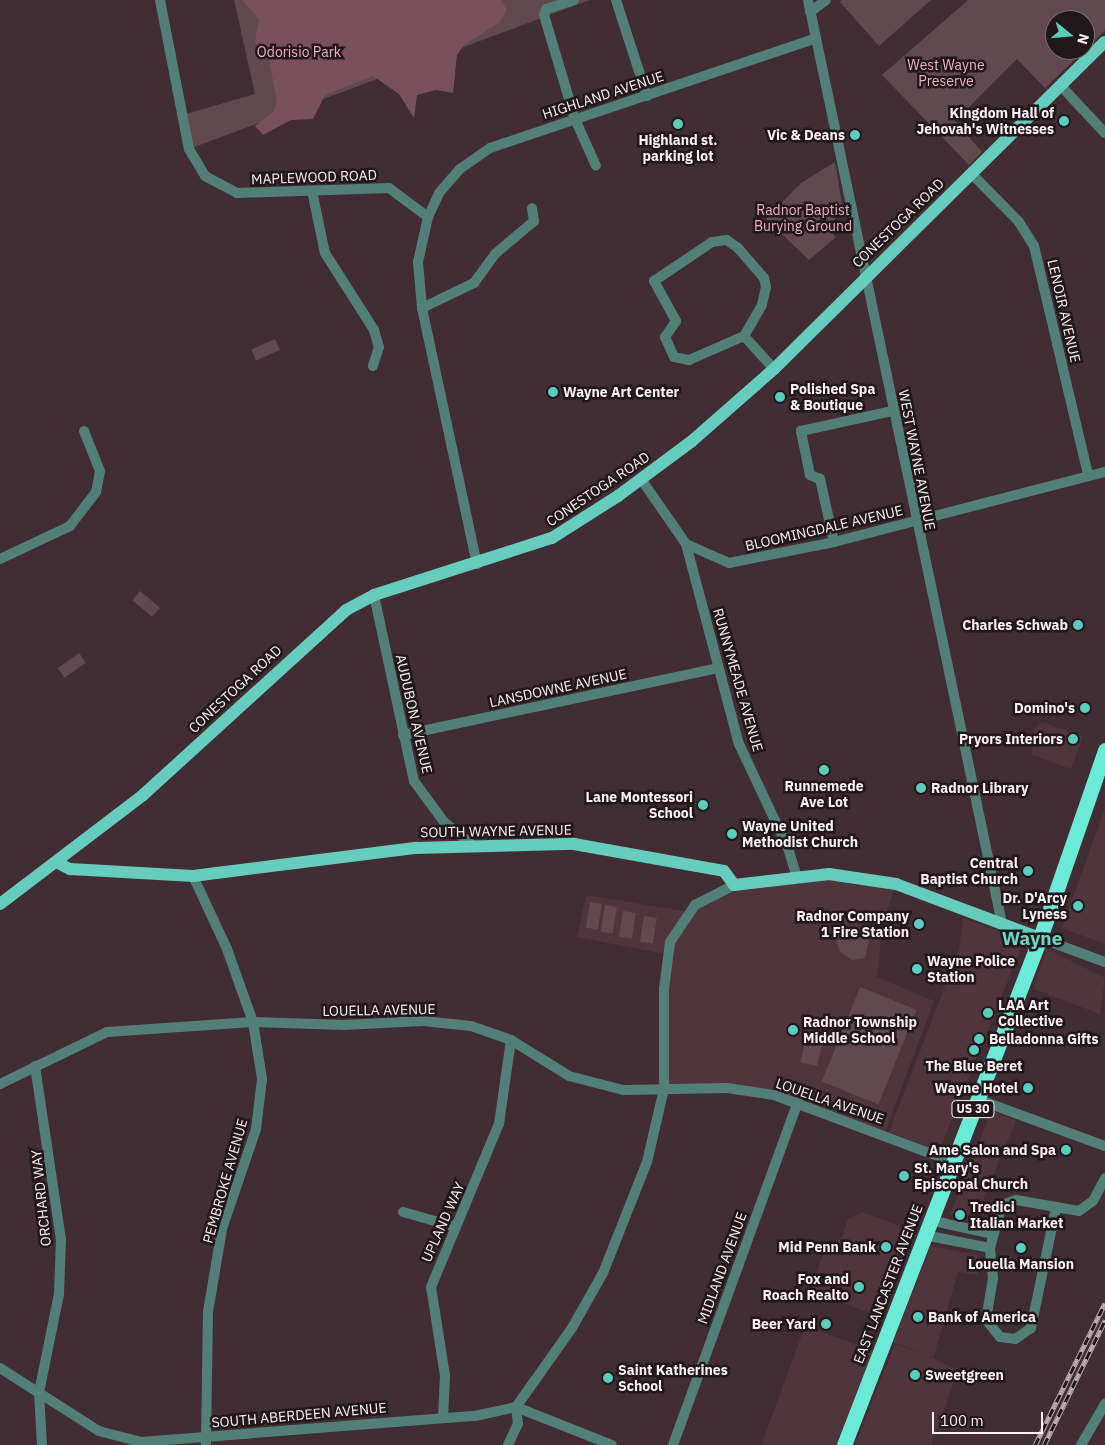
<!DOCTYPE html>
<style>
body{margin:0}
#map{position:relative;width:1105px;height:1445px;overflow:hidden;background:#412d33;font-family:"IBM Plex Sans",sans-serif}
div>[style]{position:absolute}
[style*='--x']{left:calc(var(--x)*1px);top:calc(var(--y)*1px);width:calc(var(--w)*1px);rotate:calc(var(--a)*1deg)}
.built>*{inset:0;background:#51353d}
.green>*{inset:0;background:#62484f;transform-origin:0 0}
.forest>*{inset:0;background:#79515d}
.minor>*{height:10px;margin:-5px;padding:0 5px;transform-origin:5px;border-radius:5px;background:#528079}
.major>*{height:12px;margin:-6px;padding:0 6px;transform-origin:6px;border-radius:6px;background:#66ccbd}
.highway>*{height:15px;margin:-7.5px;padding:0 7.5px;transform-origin:7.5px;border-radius:7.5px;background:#6cead8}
.rail>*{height:4.5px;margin-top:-2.25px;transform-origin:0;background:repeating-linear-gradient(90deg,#21181b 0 8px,#bbabaf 0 16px);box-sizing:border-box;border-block:1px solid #bbabaf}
.dots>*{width:14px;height:14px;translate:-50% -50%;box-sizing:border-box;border:2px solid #21181b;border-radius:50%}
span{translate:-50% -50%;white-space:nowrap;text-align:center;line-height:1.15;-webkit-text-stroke:5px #21181b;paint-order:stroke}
.shield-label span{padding:1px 4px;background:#21181b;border:1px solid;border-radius:4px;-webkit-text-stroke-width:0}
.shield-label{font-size:12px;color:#fef0f3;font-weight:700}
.park-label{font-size:14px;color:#f5afc3}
.street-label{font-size:14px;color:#fef0f3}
.poi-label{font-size:14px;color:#fef0f3;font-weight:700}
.right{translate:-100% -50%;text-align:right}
.left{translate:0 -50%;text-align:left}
.district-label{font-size:19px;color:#6ed6c6;font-weight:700}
.north{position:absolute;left:1045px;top:10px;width:50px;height:50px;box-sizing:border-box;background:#21181b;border:1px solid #796e71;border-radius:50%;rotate:107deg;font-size:14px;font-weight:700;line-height:20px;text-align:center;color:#fef0f3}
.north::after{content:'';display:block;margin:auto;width:18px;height:22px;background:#5acebe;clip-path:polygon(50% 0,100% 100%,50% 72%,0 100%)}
.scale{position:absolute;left:932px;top:1412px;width:111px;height:22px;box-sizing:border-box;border:2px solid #fef0f3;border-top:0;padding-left:6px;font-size:15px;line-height:18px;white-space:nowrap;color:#fef0f3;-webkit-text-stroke:4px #21181b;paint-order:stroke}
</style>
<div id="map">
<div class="built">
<div style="clip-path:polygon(1042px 722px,1083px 736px,1071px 769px,1032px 755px,1034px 729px)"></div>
<div style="clip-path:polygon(1105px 808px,1105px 944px,1062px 928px)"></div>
<div style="clip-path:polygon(787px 876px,896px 884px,883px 923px,877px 977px,934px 1001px,884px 1135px,774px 1095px,664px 1089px,665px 954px,577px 937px,586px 895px,688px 912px,713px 893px)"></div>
<div style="clip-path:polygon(963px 918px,1024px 941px,939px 1151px,889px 1132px,959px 950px)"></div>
<div style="clip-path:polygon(1047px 949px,1105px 978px,1100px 1014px,1033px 989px)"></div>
<div style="clip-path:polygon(991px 1111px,1016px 1121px,982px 1202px,985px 1204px,982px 1220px,950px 1215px)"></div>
<div style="clip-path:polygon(862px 1212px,915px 1232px,882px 1317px,809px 1291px,824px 1252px,842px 1237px,848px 1219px)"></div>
<div style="clip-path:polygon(931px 1246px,978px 1255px,978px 1275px,958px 1272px,934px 1356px,928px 1355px,958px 1371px,931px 1445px,855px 1445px,895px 1344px,926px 1354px,893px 1342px)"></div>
<div style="clip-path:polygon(805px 1326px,874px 1351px,836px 1445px,768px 1445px,762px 1443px)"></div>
</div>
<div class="green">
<div style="clip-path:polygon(234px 0,590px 0,189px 149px,182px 115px,255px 94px)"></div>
<div style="clip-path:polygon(842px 0,931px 0,879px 46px,840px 2px)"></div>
<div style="clip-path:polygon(968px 0,1105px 0,1105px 30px,1085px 50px,1085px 20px,1055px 20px,1055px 50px,1085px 50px,1045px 88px,1017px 59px,955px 121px,982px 152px,969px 165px,882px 75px)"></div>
<div style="clip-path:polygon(835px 162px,843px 210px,827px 228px,836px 237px,809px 260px,766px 219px,801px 183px)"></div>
<div style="left:275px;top:339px;width:12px;height:26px;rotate:66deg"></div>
<div style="left:140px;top:591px;width:26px;height:12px;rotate:40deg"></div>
<div style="left:79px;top:653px;width:12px;height:26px;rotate:55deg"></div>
<div style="left:590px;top:902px;width:12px;height:26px;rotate:9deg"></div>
<div style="left:605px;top:905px;width:12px;height:27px;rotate:9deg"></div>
<div style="left:623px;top:911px;width:13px;height:26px;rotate:9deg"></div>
<div style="left:644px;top:916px;width:13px;height:26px;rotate:9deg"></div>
<div style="clip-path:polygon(840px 928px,871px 930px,865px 958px,852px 960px,840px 952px,836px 939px)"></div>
<div style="left:860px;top:987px;width:61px;height:102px;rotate:22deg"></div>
<div style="left:807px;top:1034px;width:17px;height:29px;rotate:13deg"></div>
</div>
<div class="forest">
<div style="clip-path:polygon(242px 0,501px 0,507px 10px,499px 23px,465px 44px,457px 55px,453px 93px,436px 90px,417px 95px,414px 118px,399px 94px,373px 76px,325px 95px,313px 119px,291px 120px,263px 135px,255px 126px,274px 111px,277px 102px,269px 60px,255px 42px,259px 19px)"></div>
</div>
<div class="minor">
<div style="--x:160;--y:0;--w:152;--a:79"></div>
<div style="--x:189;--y:149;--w:31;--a:59"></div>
<div style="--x:205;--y:176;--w:36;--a:28"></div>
<div style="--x:237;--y:193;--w:152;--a:-1.9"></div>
<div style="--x:389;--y:188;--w:49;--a:36.6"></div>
<div style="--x:428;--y:217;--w:46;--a:102.5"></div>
<div style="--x:418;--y:262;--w:46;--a:85"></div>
<div style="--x:422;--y:308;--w:262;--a:77.9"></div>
<div style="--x:574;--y:0;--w:29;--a:162"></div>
<div style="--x:546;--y:9;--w:6;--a:108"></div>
<div style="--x:544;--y:15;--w:109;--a:73.4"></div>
<div style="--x:575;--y:119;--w:51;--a:65.9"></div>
<div style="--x:616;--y:0;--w:101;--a:72.1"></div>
<div style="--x:808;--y:0;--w:944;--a:78.14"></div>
<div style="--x:810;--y:12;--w:20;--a:-37"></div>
<div style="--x:1061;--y:86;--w:64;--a:46.9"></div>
<div style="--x:972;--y:174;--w:67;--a:45.6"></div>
<div style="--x:1019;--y:222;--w:28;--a:58"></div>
<div style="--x:1034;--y:246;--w:235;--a:76.7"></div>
<div style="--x:312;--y:191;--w:63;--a:78.2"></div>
<div style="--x:325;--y:253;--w:91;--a:57.5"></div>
<div style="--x:374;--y:330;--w:18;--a:74"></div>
<div style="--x:379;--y:347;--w:20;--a:108"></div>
<div style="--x:428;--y:217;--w:26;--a:-65"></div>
<div style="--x:439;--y:193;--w:32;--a:-49"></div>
<div style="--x:460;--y:169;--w:37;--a:-35"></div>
<div style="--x:490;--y:148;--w:344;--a:-18.6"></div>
<div style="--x:422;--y:308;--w:58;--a:-25.7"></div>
<div style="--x:474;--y:283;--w:36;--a:-54"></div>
<div style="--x:495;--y:254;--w:51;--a:-40.2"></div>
<div style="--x:534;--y:221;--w:13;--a:-99"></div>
<div style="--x:744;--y:336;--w:60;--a:156.4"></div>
<div style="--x:689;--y:360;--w:15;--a:-169"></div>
<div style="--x:674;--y:357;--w:22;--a:-114"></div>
<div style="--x:665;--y:337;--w:19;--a:-55"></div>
<div style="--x:676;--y:321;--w:46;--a:-118.8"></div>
<div style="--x:654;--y:281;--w:70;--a:-33.9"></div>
<div style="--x:712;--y:242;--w:15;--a:-8"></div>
<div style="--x:727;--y:240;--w:14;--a:36"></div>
<div style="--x:738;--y:248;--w:40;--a:49"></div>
<div style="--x:764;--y:278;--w:9;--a:77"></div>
<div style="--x:766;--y:287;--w:18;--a:103"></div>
<div style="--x:762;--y:305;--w:36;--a:120"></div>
<div style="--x:744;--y:336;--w:45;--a:47.7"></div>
<div style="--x:641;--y:479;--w:79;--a:55.3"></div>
<div style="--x:686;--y:544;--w:47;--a:23.8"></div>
<div style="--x:729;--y:563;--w:107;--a:-11.3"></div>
<div style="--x:834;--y:542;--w:280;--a:-14.5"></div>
<div style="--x:834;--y:542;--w:65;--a:-102.5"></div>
<div style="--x:820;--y:479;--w:11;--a:-158"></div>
<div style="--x:810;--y:475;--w:45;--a:-101.6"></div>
<div style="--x:801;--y:431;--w:94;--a:-12.3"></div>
<div style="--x:686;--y:544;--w:207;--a:75.2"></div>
<div style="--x:739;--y:744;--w:115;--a:64.8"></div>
<div style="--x:788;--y:848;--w:28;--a:73"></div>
<div style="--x:0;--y:559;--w:77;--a:-25.2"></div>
<div style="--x:70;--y:526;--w:43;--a:-52.6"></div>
<div style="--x:96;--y:492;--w:21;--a:-79"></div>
<div style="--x:100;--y:471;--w:43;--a:-111.8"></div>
<div style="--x:374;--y:595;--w:190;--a:77.9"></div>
<div style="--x:414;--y:781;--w:51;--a:53.8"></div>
<div style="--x:444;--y:822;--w:38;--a:39"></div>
<div style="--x:403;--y:735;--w:322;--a:-12"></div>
<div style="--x:193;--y:876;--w:81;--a:65"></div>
<div style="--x:227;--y:949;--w:77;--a:70.4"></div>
<div style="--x:253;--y:1022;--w:58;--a:81"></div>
<div style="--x:262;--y:1079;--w:50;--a:96.8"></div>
<div style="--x:256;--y:1129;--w:106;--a:108.8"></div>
<div style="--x:222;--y:1229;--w:84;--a:99.6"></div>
<div style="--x:208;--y:1312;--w:133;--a:90.9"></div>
<div style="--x:1040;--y:938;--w:69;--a:20.3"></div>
<div style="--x:35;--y:1066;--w:175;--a:81.5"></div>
<div style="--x:61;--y:1239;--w:55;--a:92.1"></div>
<div style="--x:59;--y:1294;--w:100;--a:101.5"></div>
<div style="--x:39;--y:1392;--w:53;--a:86.8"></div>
<div style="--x:0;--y:1084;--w:119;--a:-25.9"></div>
<div style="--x:107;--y:1032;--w:146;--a:-3.9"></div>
<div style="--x:253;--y:1022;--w:91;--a:1.9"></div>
<div style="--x:344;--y:1025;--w:79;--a:-2.9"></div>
<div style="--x:423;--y:1021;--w:48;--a:5.9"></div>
<div style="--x:471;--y:1026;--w:42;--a:19.3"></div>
<div style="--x:511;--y:1040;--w:68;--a:31.8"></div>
<div style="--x:569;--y:1076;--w:56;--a:14.5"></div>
<div style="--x:623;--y:1090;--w:104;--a:-1.1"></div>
<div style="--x:727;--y:1088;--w:48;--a:8.5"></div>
<div style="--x:774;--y:1095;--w:191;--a:20.5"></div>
<div style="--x:977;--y:1099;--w:136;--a:20.2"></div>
<div style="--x:1056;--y:1208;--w:123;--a:101.8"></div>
<div style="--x:1031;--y:1328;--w:19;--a:145"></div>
<div style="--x:1015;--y:1339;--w:15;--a:-172"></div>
<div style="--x:1000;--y:1337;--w:22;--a:-129"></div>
<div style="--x:986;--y:1320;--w:43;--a:-80.5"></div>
<div style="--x:993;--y:1278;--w:30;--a:-96"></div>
<div style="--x:990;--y:1248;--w:45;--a:-74.4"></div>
<div style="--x:1002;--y:1205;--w:15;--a:-20"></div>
<div style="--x:1016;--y:1200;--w:64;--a:9.9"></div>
<div style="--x:1079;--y:1211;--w:17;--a:-36"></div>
<div style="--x:1093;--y:1201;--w:26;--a:-62"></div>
<div style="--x:403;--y:1212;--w:55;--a:15.8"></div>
<div style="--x:929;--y:1220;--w:66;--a:12.3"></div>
<div style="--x:924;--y:1235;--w:67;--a:11.1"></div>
<div style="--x:0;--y:1368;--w:117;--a:32.5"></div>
<div style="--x:99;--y:1431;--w:43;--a:14.7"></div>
<div style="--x:141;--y:1442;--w:335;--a:-4.5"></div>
<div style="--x:475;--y:1416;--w:42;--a:-12.4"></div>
<div style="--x:516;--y:1407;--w:103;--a:21.6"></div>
<div style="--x:443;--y:1418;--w:42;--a:-87.3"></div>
<div style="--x:445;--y:1376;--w:90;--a:-98.9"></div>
<div style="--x:431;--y:1287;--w:177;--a:-67.4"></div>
<div style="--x:499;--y:1124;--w:85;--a:-81.9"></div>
<div style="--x:508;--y:1445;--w:23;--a:-65"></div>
<div style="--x:518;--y:1424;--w:17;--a:-97"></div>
<div style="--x:516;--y:1407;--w:97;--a:-54.7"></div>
<div style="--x:572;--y:1328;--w:63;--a:-60.6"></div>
<div style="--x:603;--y:1273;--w:119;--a:-68.4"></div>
<div style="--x:647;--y:1162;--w:75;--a:-76.9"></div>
<div style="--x:664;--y:1089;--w:100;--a:-90"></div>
<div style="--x:664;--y:989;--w:47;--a:-82.7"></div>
<div style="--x:670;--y:942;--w:45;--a:-56"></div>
<div style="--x:695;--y:905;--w:44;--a:-27.1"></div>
<div style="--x:673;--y:1445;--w:365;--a:-70"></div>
<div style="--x:1081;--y:1445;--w:48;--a:-59.7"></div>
</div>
<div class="major">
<div style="--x:56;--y:862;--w:16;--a:27"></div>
<div style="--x:70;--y:869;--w:123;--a:3.3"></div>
<div style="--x:193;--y:876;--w:225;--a:-7.2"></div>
<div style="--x:416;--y:848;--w:158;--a:-1.5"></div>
<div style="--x:574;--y:844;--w:152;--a:10.2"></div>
<div style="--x:724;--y:871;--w:17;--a:54"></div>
<div style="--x:734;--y:885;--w:96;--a:-6.6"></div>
<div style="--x:829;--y:874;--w:68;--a:8.5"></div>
<div style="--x:896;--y:884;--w:154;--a:20.6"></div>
<div style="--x:0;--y:904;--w:180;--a:-37.3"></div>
<div style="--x:143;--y:795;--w:275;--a:-42.3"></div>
<div style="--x:346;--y:610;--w:32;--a:-28"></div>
<div style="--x:374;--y:595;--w:187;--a:-17.8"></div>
<div style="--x:552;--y:538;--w:78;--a:-32.5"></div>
<div style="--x:618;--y:496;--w:92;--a:-36.6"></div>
<div style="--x:692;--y:441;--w:109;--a:-41.3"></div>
<div style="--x:774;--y:369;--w:465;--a:-44.7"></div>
</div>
<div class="highway">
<div style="--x:844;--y:1445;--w:544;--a:-68.86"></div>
<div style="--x:1040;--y:938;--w:199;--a:-70.9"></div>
</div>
<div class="rail">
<div style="--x:1035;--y:1445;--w:158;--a:-63.8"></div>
<div style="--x:1044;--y:1445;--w:139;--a:-64"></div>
</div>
<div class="dots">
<div style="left:1064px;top:121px;background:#5acebe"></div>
<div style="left:678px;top:124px;background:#5acebe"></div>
<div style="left:855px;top:135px;background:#5acebe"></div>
<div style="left:553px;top:392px;background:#5acebe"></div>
<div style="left:780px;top:397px;background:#5acebe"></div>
<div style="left:1078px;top:625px;background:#5acebe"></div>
<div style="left:1085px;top:708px;background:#5acebe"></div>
<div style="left:1073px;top:739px;background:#5acebe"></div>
<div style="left:824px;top:770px;background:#5acebe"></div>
<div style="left:921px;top:788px;background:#5acebe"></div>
<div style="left:703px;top:805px;background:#5acebe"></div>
<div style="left:732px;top:834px;background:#5acebe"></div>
<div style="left:1028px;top:871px;background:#5acebe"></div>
<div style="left:1078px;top:906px;background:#5acebe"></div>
<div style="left:919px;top:924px;background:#5acebe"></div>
<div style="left:917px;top:969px;background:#5acebe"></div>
<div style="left:988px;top:1013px;background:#5acebe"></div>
<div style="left:793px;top:1030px;background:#5acebe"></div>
<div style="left:979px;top:1039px;background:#5acebe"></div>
<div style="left:974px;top:1050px;background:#5acebe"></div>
<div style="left:1028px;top:1088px;background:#5acebe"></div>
<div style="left:1066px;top:1150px;background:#5acebe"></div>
<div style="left:904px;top:1176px;background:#5acebe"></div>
<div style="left:960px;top:1215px;background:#5acebe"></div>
<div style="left:886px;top:1247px;background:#5acebe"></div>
<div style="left:1021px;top:1248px;background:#5acebe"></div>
<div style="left:859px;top:1287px;background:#5acebe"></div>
<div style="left:918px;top:1317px;background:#5acebe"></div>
<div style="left:826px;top:1324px;background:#5acebe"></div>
<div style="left:915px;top:1375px;background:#5acebe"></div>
<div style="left:608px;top:1378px;background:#5acebe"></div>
</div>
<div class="shield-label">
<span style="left:973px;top:1109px">US 30</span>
</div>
<div class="park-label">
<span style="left:299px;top:52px">Odorisio Park</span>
<span style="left:946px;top:73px">West Wayne<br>Preserve</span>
<span style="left:803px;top:218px">Radnor Baptist<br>Burying Ground</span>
</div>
<div class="street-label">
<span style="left:603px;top:95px;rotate:-18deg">HIGHLAND AVENUE</span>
<span style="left:314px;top:177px;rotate:-2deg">MAPLEWOOD ROAD</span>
<span style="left:898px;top:223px;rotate:-44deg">CONESTOGA ROAD</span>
<span style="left:1064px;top:311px;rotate:77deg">LENOIR AVENUE</span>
<span style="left:917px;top:460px;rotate:79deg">WEST WAYNE AVENUE</span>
<span style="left:598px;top:489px;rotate:-34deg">CONESTOGA ROAD</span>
<span style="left:824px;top:528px;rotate:-13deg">BLOOMINGDALE AVENUE</span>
<span style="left:738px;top:680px;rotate:74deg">RUNNYMEADE AVENUE</span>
<span style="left:558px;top:688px;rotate:-12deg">LANSDOWNE AVENUE</span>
<span style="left:235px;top:689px;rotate:-43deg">CONESTOGA ROAD</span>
<span style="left:414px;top:714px;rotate:77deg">AUDUBON AVENUE</span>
<span style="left:496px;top:831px;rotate:-1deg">SOUTH WAYNE AVENUE</span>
<span style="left:379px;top:1010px;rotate:-1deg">LOUELLA AVENUE</span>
<span style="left:830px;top:1101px;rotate:19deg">LOUELLA AVENUE</span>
<span style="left:225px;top:1181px;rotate:-74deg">PEMBROKE AVENUE</span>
<span style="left:41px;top:1198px;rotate:-96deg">ORCHARD WAY</span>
<span style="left:443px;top:1222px;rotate:-66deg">UPLAND WAY</span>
<span style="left:722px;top:1268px;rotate:-70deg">MIDLAND AVENUE</span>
<span style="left:888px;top:1284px;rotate:-69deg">EAST LANCASTER AVENUE</span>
<span style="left:299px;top:1415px;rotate:-5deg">SOUTH ABERDEEN AVENUE</span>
</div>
<div class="poi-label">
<span class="right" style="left:1054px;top:121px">Kingdom Hall of<br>Jehovah's Witnesses</span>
<span class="right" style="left:845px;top:135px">Vic &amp; Deans</span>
<span style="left:678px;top:148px">Highland st.<br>parking lot</span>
<span class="left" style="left:790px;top:397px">Polished Spa<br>&amp; Boutique</span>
<span class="left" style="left:563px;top:392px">Wayne Art Center</span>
<span class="right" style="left:1068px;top:625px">Charles Schwab</span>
<span class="right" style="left:1075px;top:708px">Domino's</span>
<span class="right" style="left:1063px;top:739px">Pryors Interiors</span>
<span style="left:824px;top:794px">Runnemede<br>Ave Lot</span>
<span class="left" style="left:931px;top:788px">Radnor Library</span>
<span class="right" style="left:693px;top:805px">Lane Montessori<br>School</span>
<span class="left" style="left:742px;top:834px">Wayne United<br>Methodist Church</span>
<span class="right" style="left:1018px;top:871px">Central<br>Baptist Church</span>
<span class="right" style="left:1067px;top:906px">Dr. D'Arcy<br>Lyness</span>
<span class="right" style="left:909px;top:924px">Radnor Company<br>1 Fire Station</span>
<span class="left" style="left:927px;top:969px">Wayne Police<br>Station</span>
<span class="left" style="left:998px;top:1013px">LAA Art<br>Collective</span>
<span class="left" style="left:803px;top:1030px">Radnor Township<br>Middle School</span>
<span class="left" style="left:989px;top:1039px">Belladonna Gifts</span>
<span style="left:974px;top:1066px">The Blue Beret</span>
<span class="right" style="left:1018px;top:1088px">Wayne Hotel</span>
<span class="right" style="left:1056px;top:1150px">Ame Salon and Spa</span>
<span class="left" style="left:914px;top:1176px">St. Mary's<br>Episcopal Church</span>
<span class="left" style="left:970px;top:1215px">Tredici<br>Italian Market</span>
<span class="right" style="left:876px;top:1247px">Mid Penn Bank</span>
<span style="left:1021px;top:1264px">Louella Mansion</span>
<span class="right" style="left:849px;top:1287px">Fox and<br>Roach Realto</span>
<span class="left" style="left:928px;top:1317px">Bank of America</span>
<span class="right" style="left:816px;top:1324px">Beer Yard</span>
<span class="left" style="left:618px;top:1378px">Saint Katherines<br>School</span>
<span class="left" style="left:925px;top:1375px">Sweetgreen</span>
</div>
<div class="district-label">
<span style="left:1032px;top:939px">Wayne</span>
</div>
<div class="north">N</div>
<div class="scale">100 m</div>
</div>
